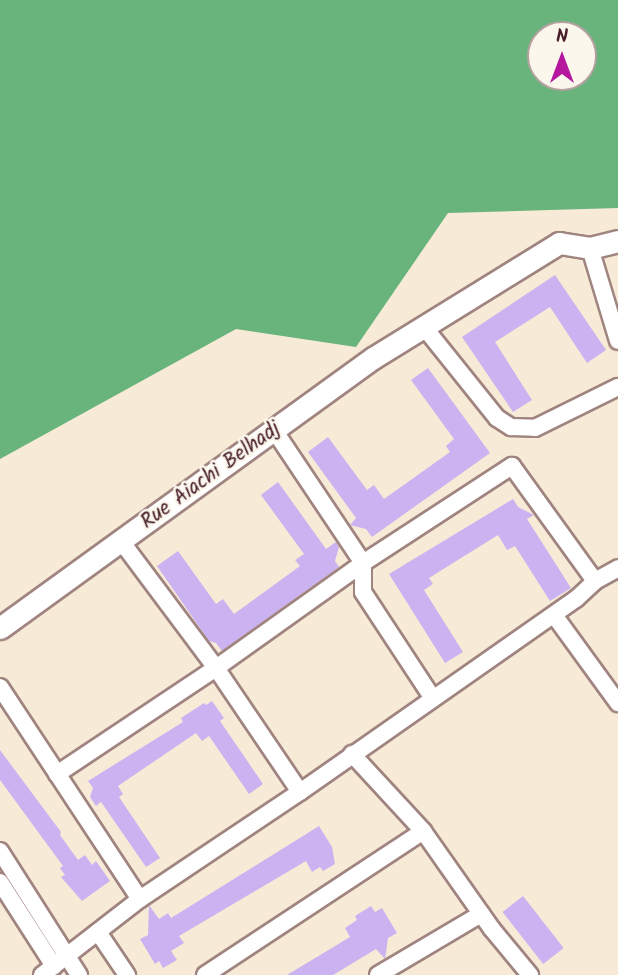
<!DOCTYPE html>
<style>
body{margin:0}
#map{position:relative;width:618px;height:975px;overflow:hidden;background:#f7ead6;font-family:Kalam,sans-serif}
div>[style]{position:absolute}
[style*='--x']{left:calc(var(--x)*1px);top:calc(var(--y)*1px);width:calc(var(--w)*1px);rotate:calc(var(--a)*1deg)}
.forest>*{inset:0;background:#68b47c}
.building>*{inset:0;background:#cbb3f1;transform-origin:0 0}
.roads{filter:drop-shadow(2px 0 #a08480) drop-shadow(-2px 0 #a08480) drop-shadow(0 2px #a08480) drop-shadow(0 -2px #a08480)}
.street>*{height:16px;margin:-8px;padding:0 8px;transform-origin:8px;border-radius:8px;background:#fff}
.secondary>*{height:21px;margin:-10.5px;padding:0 10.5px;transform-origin:10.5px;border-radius:10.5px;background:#fff}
span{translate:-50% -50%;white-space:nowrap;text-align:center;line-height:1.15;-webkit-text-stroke:5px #fbf7ec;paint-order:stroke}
.street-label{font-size:21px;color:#4a1f2b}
.north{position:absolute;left:527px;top:21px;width:70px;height:70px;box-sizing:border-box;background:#fbf7ec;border:2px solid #b4a19f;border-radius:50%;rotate:0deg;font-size:19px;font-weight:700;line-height:28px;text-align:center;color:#4a1f2b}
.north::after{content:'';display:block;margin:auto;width:24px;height:32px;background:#b5179e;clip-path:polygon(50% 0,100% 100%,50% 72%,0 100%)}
</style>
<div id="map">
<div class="forest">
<div style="clip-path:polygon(evenodd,0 0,618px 0,618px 208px,448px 213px,356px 347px,236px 329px,0 459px,0 0,541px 35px,583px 35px,583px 77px,541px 77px,541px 35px)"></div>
</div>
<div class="building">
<div style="clip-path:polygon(555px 275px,606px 350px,587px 363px,550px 307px,495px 342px,532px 400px,513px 412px,462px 337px)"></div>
<div style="clip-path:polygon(428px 368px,490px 453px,372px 537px,366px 529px,350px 525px,356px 518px,308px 452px,328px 437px,367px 490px,374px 485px,384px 499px,450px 452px,446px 446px,454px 439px,411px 380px)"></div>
<div style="clip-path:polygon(278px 482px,326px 549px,336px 542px,339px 547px,335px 561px,339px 567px,222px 651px,216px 643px,209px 641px,157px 566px,178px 551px,216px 604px,223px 599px,234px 614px,300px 566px,295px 560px,304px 554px,261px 495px)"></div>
<div style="clip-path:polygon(513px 499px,518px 507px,534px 515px,527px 519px,571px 588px,550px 601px,515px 546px,507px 550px,498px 535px,429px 578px,433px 584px,424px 590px,463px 652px,445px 663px,389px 574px)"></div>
<div style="clip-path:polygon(212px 701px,224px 718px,220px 721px,263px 784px,249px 794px,209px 736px,202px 741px,196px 733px,118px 786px,123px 794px,119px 797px,160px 858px,146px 867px,101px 802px,96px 806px,90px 797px,93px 788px,88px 781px,183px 722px,181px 718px,204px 703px,206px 705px)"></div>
<div style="clip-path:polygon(0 750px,61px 832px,60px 835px,78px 860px,85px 855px,92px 865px,96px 861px,110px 881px,82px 901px,61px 877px,65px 875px,60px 868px,63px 866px,0 780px)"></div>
<div style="clip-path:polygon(319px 826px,332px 847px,335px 864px,323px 871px,320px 867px,312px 872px,306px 861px,179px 936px,184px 943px,171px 951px,177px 960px,163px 968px,159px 961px,155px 964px,140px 939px,148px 935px,149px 905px,159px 919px,168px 913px,171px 918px)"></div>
<div style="left:523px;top:896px;width:66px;height:26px;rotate:52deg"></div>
<div style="clip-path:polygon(371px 906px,375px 912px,382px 908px,397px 933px,388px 938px,385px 959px,376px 949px,333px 975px,287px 975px,350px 937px,345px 928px,357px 920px,355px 916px)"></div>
</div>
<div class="roads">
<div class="street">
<div style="--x:590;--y:248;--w:97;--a:73.2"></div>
<div style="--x:424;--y:327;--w:117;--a:51.3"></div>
<div style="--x:497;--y:418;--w:17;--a:33"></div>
<div style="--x:511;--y:427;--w:24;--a:2"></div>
<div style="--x:535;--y:428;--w:93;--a:-26.3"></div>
<div style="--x:274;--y:430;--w:160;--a:56.2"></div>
<div style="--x:363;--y:563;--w:178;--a:-33.1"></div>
<div style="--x:512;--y:466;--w:142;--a:54.2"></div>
<div style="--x:554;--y:615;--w:109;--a:54"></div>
<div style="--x:0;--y:687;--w:254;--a:56.6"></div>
<div style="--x:352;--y:754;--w:105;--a:47.3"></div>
<div style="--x:423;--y:831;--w:120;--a:54.9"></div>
<div style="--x:492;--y:929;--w:60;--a:50.4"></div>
<div style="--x:57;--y:774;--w:191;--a:-33.7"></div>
<div style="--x:216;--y:668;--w:159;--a:-126.8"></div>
<div style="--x:300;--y:792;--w:150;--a:-124.1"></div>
<div style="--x:216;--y:668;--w:181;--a:-35.5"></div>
<div style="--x:363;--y:563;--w:29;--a:90"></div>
<div style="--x:363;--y:592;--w:126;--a:56.7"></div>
<div style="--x:0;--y:851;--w:147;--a:57.5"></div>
<div style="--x:0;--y:882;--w:100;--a:57.3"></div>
<div style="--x:98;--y:932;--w:52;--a:56"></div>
<div style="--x:42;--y:975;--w:124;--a:-37.8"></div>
<div style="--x:140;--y:899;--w:192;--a:-33.8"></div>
<div style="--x:300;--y:792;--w:337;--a:-35"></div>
<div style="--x:576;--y:599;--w:26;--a:-43"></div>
<div style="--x:595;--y:581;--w:26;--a:-29"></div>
<div style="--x:205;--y:975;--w:261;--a:-33.4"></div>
<div style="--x:378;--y:975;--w:120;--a:-30.6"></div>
</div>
<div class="secondary">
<div style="--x:0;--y:628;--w:460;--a:-35.9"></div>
<div style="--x:373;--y:358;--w:219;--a:-31.7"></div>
<div style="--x:559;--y:243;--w:31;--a:9"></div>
<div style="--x:590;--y:248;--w:29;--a:-14"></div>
</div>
</div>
<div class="street-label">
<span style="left:211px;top:476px;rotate:-36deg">Rue Aiachi Belhadj</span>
</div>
<div class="north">N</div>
</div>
